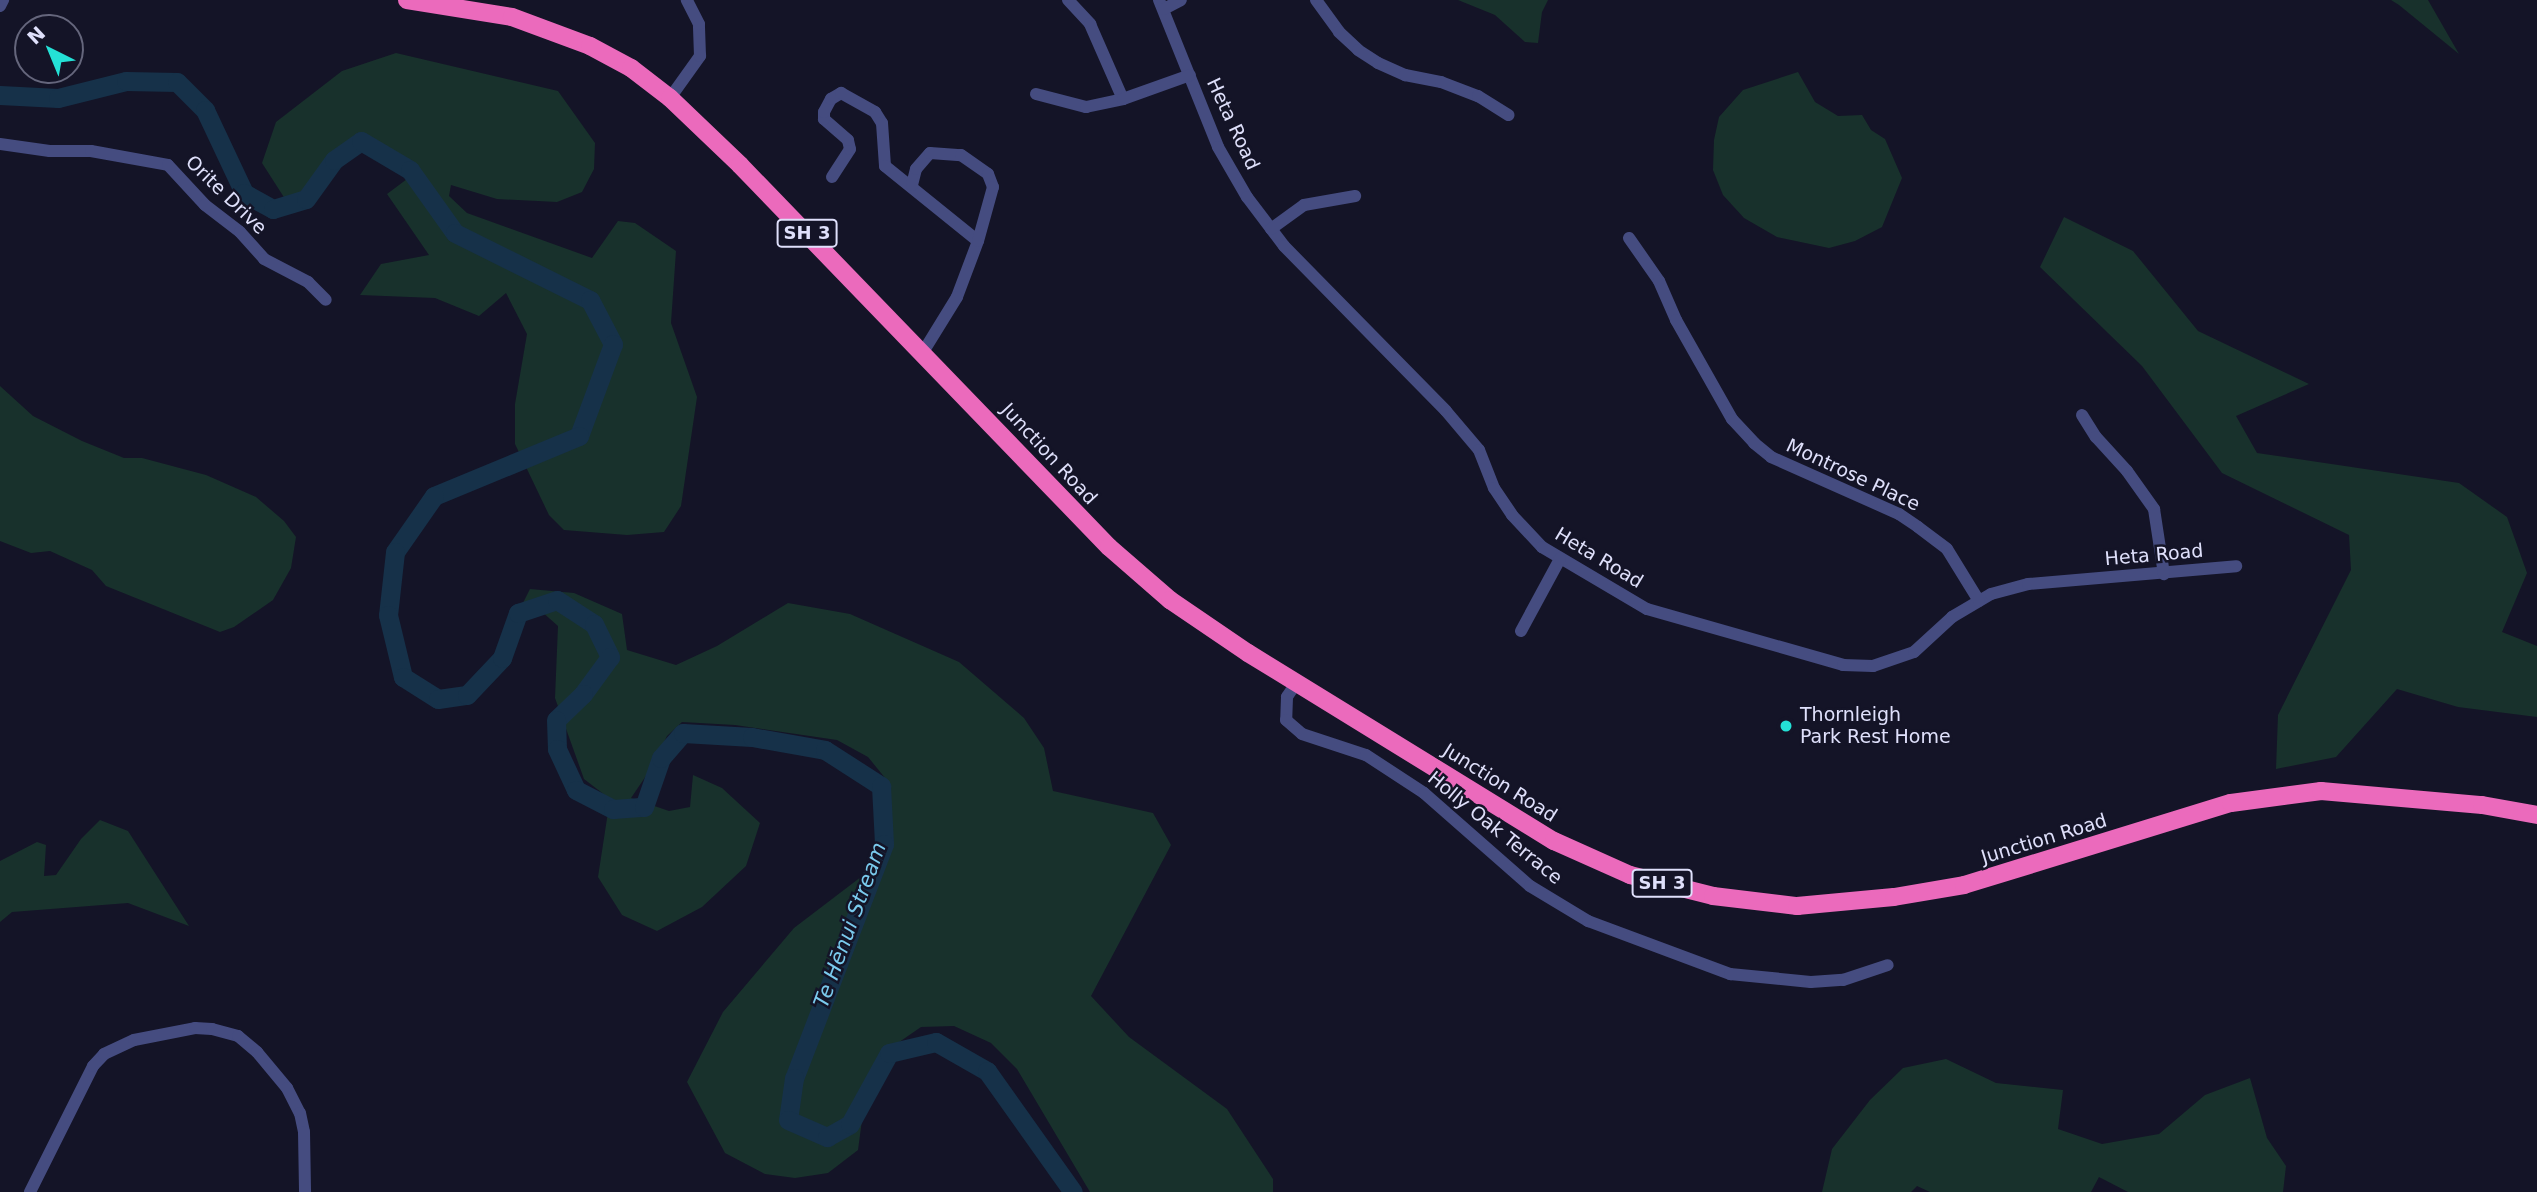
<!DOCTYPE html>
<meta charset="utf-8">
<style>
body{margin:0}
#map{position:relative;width:2537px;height:1192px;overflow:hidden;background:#141427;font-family:"DejaVu Sans",sans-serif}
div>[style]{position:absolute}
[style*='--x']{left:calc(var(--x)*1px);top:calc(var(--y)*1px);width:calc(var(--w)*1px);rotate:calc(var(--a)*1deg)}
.green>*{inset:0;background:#18312c}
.river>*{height:19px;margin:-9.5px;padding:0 9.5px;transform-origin:9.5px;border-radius:9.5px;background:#163149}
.minor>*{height:12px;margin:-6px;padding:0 6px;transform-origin:6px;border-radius:6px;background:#454c80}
.highway>*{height:18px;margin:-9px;padding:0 9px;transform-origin:9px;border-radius:9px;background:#eb6abc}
.dots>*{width:19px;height:19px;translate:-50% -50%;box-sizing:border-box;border:4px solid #141427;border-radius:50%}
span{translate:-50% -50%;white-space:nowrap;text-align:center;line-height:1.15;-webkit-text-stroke:5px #141427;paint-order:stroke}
.shield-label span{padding:2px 5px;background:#141427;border:2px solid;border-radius:5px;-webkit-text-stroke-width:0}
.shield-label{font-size:18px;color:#dfe0fb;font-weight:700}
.street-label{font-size:19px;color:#dfe0fb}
.poi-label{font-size:19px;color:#dfe0fb}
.left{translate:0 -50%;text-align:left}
.water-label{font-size:21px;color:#7acaed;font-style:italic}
.north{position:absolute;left:14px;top:14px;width:70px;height:70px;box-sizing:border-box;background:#141427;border:2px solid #65667c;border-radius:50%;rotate:317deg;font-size:19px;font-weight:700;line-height:28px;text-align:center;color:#dfe0fb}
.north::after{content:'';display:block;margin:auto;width:24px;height:32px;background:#24e1d6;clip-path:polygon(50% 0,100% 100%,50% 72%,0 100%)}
</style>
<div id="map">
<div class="green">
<div style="clip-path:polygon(1458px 0,1548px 0,1542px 12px,1538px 43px,1525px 42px,1495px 15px)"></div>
<div style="clip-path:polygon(2391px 0,2428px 0,2459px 54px,2399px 5px)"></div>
<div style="clip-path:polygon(396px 53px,558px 91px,595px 143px,594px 169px,582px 192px,557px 202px,497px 199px,451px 185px,449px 196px,467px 213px,592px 258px,618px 221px,635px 223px,676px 251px,671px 323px,697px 397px,681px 506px,664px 532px,627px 535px,564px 530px,549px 515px,515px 444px,515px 404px,527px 334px,506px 293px,479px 316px,435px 298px,360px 295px,381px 264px,429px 255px,387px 194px,411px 176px,375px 152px,352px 152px,287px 202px,262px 163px,276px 122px,342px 71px)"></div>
<div style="clip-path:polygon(1798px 72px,1815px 102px,1838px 116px,1862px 115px,1871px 130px,1885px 139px,1902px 178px,1882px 227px,1855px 241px,1829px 248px,1777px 237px,1744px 218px,1723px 195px,1713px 170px,1714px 140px,1719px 117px,1743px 90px)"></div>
<div style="clip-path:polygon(2064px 217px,2133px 251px,2198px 331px,2309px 384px,2236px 416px,2257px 453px,2459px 483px,2507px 517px,2527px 573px,2502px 632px,2537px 646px,2537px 717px,2458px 707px,2397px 689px,2336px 757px,2276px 769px,2278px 715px,2351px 570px,2349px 535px,2222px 473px,2142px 366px,2040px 267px)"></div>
<div style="clip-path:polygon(0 386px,33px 416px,82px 441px,124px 458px,142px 458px,206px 475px,256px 497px,284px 521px,296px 537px,291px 568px,273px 600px,234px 627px,220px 632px,106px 586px,92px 570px,50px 551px,31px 553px,0 541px)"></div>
<div style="clip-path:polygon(530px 589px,574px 593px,622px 614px,627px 650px,676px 665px,717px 646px,788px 603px,850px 614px,959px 662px,1024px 718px,1044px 748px,1053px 791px,1153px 813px,1171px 845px,1091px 996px,1129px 1037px,1227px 1109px,1273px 1179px,1273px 1192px,1090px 1192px,1017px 1069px,991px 1043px,954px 1026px,921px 1027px,892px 1047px,866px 1090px,858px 1150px,828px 1173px,795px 1178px,765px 1174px,725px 1153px,687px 1082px,723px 1012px,794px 928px,874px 867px,888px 823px,890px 784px,868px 757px,837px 740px,735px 725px,682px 722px,667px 736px,652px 767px,631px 798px,669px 811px,690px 807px,693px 775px,722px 788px,760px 823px,746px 866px,702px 907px,657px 931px,622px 915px,598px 877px,610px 799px,584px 779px,555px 698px,558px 626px,541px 611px,513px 623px)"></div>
<div style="clip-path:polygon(100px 820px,128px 831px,189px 926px,128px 903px,12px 912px,0 922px,0 861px,37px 842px,46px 845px,44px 876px,56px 875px,81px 839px)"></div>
<div style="clip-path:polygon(1946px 1059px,1996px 1083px,2063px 1090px,2058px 1129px,2102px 1144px,2159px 1134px,2205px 1095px,2250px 1078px,2267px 1138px,2286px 1166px,2283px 1192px,2128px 1192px,2099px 1177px,2091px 1192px,1930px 1192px,1917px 1186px,1911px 1192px,1822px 1192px,1832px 1149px,1870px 1100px,1903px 1068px)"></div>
</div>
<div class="river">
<div style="--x:0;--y:95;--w:58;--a:3"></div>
<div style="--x:58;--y:98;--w:70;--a:-14"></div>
<div style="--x:126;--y:81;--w:51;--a:1.1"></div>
<div style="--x:177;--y:82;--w:40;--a:45"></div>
<div style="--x:205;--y:110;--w:92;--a:64.8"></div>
<div style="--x:244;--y:193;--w:33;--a:29"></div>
<div style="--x:273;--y:209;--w:34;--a:-17"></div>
<div style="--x:306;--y:199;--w:48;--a:-54.3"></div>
<div style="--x:334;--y:160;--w:33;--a:-35"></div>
<div style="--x:361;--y:141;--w:57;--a:30.6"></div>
<div style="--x:410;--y:170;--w:77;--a:54.5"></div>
<div style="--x:455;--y:233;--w:151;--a:26.4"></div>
<div style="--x:590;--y:300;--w:50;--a:62.4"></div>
<div style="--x:613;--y:344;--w:98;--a:110.3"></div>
<div style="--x:579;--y:436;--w:157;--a:157.5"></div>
<div style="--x:434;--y:496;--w:68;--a:124.9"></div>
<div style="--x:395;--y:552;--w:63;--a:96.3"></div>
<div style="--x:388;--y:615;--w:64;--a:76.4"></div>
<div style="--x:403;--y:677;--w:41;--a:32.2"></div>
<div style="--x:438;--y:699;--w:29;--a:-8"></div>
<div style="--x:467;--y:695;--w:51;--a:-46.6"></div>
<div style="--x:502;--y:658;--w:48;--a:-70.4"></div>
<div style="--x:518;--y:613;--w:41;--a:-18.4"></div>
<div style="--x:557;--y:600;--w:44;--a:33"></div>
<div style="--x:594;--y:624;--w:37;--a:64"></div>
<div style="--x:610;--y:657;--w:46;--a:126.1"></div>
<div style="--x:583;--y:694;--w:37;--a:136"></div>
<div style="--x:556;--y:720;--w:29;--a:88"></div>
<div style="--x:557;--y:749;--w:45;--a:65.1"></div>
<div style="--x:576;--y:790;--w:42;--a:27.2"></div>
<div style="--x:613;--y:809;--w:31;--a:-4"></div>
<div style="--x:644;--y:807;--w:52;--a:-70.9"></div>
<div style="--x:661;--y:758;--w:33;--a:-49"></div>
<div style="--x:683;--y:733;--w:69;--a:3.3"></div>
<div style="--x:752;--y:737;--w:74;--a:10.1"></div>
<div style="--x:825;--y:750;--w:67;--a:32.7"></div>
<div style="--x:881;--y:786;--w:58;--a:87"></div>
<div style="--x:884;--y:844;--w:251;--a:111"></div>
<div style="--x:794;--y:1078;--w:42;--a:98.1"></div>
<div style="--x:788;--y:1120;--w:43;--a:23.6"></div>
<div style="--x:827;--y:1137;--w:26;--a:-29"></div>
<div style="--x:850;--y:1124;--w:81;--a:-61.2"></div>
<div style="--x:889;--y:1053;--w:48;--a:-13.2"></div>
<div style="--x:936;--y:1042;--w:59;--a:29.6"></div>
<div style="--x:987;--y:1071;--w:148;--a:54.6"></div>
</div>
<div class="minor">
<div style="--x:1068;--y:0;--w:33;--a:47"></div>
<div style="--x:1090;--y:24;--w:82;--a:66.3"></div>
<div style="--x:1159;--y:0;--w:158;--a:68.1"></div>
<div style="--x:1218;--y:147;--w:58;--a:59.9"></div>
<div style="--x:1247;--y:197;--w:61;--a:52.9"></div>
<div style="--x:1284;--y:246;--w:231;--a:45.5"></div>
<div style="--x:1446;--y:411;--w:51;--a:49.8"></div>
<div style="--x:1479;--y:450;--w:41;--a:68.5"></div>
<div style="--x:1494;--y:488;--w:32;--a:56"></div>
<div style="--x:1512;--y:515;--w:44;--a:46.8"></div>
<div style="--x:1542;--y:547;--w:122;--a:30.6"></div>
<div style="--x:1647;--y:609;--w:204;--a:15.9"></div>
<div style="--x:1843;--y:665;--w:30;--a:2"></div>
<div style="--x:1873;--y:666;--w:43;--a:-18.9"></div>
<div style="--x:1914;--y:652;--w:52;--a:-42.6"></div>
<div style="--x:1952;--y:617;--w:45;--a:-30.5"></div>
<div style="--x:1991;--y:594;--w:38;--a:-15"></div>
<div style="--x:2028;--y:584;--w:209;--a:-4.9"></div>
<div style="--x:1316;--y:0;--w:39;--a:54"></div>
<div style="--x:1339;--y:32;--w:26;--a:43"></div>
<div style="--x:1358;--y:50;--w:24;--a:33"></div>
<div style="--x:1378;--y:63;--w:30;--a:24"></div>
<div style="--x:1405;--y:75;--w:37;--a:11"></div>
<div style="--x:1441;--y:82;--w:40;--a:21"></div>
<div style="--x:1478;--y:96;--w:36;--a:32"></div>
<div style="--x:0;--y:6;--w:7;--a:-63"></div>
<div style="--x:1164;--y:9;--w:19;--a:-28"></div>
<div style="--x:1036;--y:94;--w:52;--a:14.6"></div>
<div style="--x:1086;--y:107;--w:38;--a:-12"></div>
<div style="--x:1123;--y:99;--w:71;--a:-19.7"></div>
<div style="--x:670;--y:98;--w:52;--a:-54.5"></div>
<div style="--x:700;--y:56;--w:32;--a:-92"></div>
<div style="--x:699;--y:24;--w:27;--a:-117"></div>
<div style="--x:0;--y:144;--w:50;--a:8"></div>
<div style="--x:50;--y:151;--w:41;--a:0"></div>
<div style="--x:91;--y:151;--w:78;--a:10.3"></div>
<div style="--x:168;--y:165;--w:54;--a:47.2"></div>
<div style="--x:205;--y:205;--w:44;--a:37.6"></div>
<div style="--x:240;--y:232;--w:36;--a:48"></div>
<div style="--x:264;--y:259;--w:50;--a:27.6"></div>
<div style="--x:308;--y:282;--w:25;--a:45"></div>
<div style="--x:832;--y:177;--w:33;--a:-57"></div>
<div style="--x:850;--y:149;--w:9;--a:-103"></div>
<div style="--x:848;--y:140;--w:32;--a:-139"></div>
<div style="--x:824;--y:119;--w:7;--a:-90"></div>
<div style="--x:824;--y:112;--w:15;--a:-62"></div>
<div style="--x:831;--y:99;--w:12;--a:-31"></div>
<div style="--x:841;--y:93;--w:39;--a:29"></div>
<div style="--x:875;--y:112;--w:13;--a:58"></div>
<div style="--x:882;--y:123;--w:43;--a:86"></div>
<div style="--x:885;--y:166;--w:119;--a:38.9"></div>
<div style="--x:978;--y:241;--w:60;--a:110.6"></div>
<div style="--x:957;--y:297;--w:65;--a:121.7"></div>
<div style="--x:912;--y:185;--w:16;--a:-76"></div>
<div style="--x:916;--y:169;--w:21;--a:-49"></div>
<div style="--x:930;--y:153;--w:31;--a:4"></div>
<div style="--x:961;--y:155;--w:33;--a:35"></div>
<div style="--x:988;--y:174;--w:14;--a:69"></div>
<div style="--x:993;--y:187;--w:56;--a:105.5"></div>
<div style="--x:1271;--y:229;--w:41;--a:-36"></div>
<div style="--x:1304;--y:205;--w:52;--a:-10"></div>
<div style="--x:1629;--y:238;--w:52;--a:55.1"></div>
<div style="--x:1659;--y:281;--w:43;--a:66.4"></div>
<div style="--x:1676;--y:320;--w:114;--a:60.5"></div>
<div style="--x:1732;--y:419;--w:33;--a:47"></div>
<div style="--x:1754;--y:443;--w:22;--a:39"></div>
<div style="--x:1771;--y:457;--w:140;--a:24"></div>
<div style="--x:1899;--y:514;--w:23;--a:34"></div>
<div style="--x:1918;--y:527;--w:36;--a:37"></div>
<div style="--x:1947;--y:549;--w:61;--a:58.4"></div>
<div style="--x:2082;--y:415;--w:26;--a:58"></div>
<div style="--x:2096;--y:437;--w:46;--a:47.6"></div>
<div style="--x:2127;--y:471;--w:47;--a:54.6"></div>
<div style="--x:2154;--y:509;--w:66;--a:81.3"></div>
<div style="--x:1521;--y:631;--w:82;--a:-61.6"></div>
<div style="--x:1297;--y:682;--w:18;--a:124"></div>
<div style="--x:1287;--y:697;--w:23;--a:92"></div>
<div style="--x:1286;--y:720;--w:21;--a:41"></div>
<div style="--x:1302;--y:734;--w:67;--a:18.2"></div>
<div style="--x:1366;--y:755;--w:69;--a:33.2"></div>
<div style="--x:1424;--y:793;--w:141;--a:41.3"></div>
<div style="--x:1530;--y:886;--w:68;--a:31.1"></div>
<div style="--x:1588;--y:921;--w:152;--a:20.5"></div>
<div style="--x:1730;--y:974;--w:81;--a:5.6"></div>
<div style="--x:1811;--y:982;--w:32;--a:-4"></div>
<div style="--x:1843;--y:980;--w:47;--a:-18.4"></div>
<div style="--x:30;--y:1192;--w:141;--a:-63.4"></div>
<div style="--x:93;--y:1066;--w:16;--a:-47"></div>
<div style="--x:104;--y:1054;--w:33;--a:-25"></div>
<div style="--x:134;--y:1040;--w:62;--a:-11.1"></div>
<div style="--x:195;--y:1028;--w:17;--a:3"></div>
<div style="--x:212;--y:1029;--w:27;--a:15"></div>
<div style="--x:238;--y:1036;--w:25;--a:40"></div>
<div style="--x:257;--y:1052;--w:47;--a:50.2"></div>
<div style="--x:287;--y:1088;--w:28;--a:63"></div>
<div style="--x:300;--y:1113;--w:19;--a:78"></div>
<div style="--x:304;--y:1132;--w:60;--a:89"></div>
</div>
<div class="highway">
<div style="--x:407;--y:0;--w:106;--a:9.2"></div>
<div style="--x:512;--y:17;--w:83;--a:20.4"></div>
<div style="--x:590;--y:46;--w:47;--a:28.2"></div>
<div style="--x:631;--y:68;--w:49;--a:37.6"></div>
<div style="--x:670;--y:98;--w:97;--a:43.7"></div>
<div style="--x:740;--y:165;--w:531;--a:45.99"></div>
<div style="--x:1109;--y:547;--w:81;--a:41"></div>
<div style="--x:1170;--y:600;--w:94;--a:34.2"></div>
<div style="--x:1248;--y:653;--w:359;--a:31.6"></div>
<div style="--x:1554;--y:841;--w:83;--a:24.1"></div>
<div style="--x:1630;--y:875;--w:86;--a:14.2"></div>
<div style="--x:1713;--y:896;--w:85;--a:6.8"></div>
<div style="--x:1797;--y:906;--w:97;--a:-5.3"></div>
<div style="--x:1894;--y:897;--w:71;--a:-9.7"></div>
<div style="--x:1964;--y:885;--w:279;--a:-17.1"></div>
<div style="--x:2231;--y:803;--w:91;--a:-7.6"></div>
<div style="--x:2321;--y:791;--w:162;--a:5"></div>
<div style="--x:2482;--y:805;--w:56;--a:10.3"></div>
</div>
<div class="dots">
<div style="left:1786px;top:726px;background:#24e1d6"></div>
</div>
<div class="shield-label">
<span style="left:807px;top:233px">SH 3</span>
<span style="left:1662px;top:883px">SH 3</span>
</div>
<div class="street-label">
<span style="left:1233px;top:124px;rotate:65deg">Heta Road</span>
<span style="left:226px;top:195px;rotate:44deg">Orite Drive</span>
<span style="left:1049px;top:454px;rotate:47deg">Junction Road</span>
<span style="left:1853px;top:475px;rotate:25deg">Montrose Place</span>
<span style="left:2154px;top:555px;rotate:-5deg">Heta Road</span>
<span style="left:1599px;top:558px;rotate:31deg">Heta Road</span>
<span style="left:1500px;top:783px;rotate:32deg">Junction Road</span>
<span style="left:1495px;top:828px;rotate:39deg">Holly Oak Terrace</span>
<span style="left:2044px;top:839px;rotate:-17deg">Junction Road</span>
</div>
<div class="poi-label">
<span class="left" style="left:1800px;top:726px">Thornleigh<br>Park Rest Home</span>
</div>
<div class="water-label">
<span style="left:850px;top:925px;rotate:-70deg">Te Hēnui Stream</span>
</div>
<div class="north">N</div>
</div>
